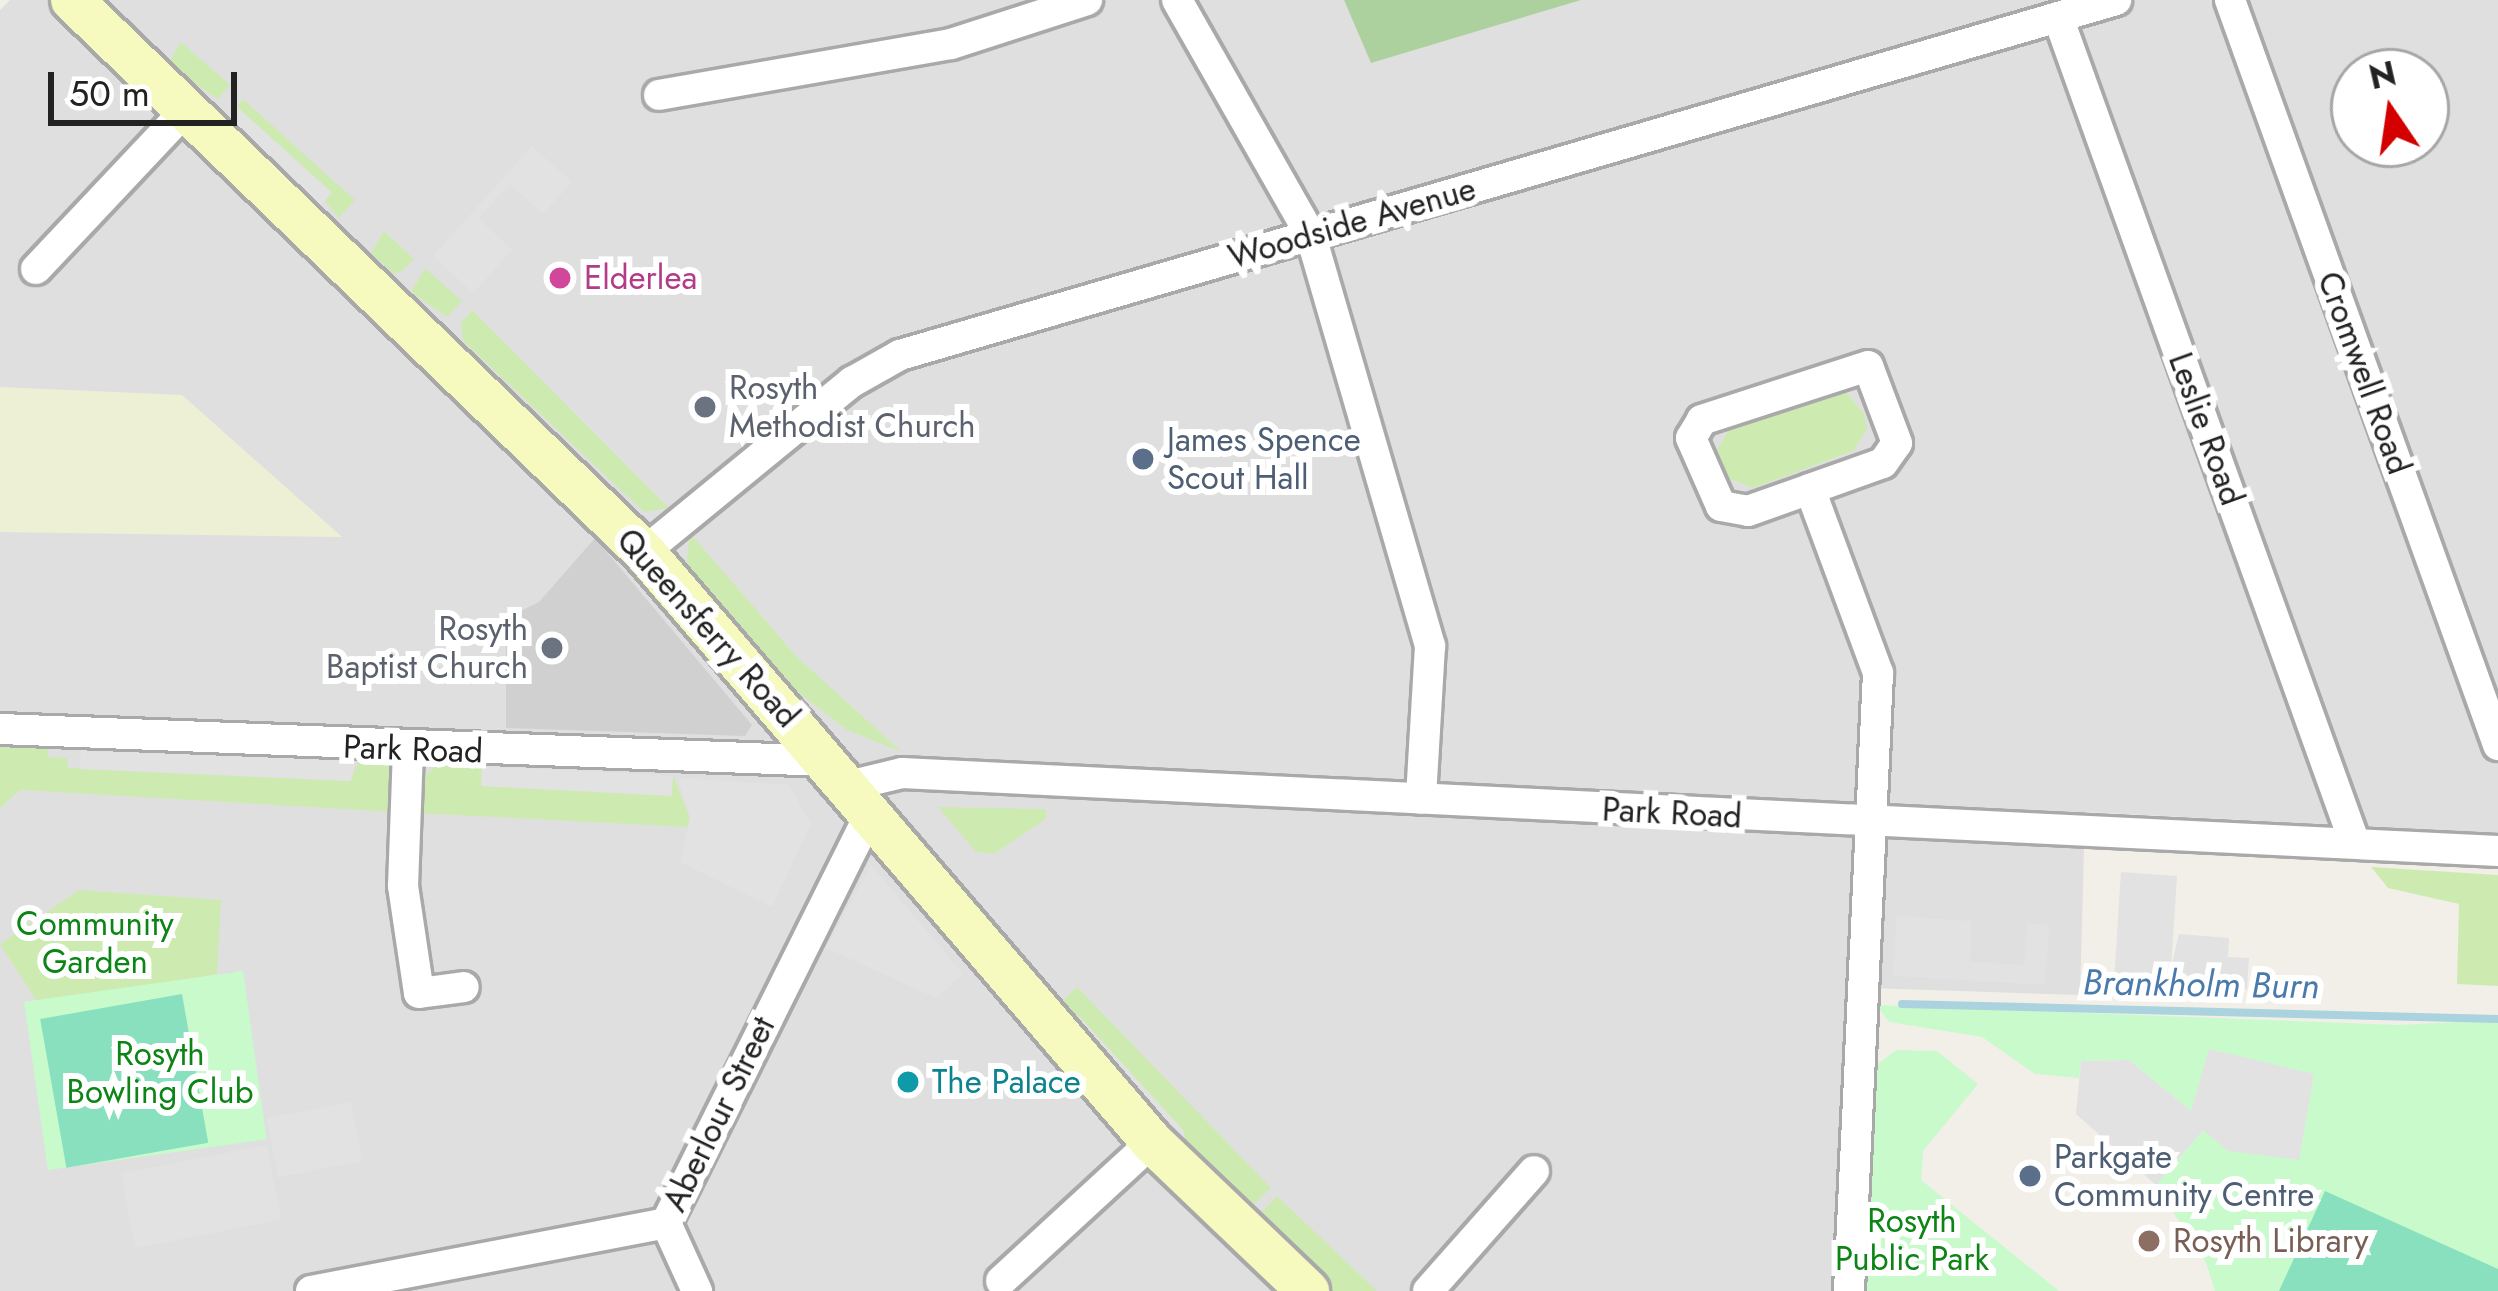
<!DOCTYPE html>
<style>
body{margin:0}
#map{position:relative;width:2498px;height:1291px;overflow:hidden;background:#f2efe9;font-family:Jost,sans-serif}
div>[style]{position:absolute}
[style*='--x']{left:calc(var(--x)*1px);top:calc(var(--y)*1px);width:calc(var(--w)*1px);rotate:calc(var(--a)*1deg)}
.residential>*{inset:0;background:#e0dfdf}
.religious>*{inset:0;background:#d0d0d0}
.farmland>*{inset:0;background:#eef0d5}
.grass>*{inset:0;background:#cdebb0;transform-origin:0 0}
.forest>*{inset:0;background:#add19e}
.park>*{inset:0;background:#c8facc;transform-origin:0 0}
.pitch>*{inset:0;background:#88e0be;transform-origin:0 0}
.parking>*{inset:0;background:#e2e2e2;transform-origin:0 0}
.stream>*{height:8px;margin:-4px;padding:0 4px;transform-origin:4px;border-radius:4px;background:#aad3df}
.roads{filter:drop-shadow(3px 0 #a9a9a9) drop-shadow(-3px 0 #a9a9a9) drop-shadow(0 3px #a9a9a9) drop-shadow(0 -3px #a9a9a9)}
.street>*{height:30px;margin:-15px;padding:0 15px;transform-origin:15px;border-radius:15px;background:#fff}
.secondary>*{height:42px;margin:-21px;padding:0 21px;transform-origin:21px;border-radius:21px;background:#f7fabf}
.dots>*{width:33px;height:33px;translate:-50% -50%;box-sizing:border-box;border:6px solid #fff;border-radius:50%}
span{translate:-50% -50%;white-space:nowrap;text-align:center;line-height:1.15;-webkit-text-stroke:12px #fff;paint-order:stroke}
.street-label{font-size:33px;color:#222}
.hotel-label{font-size:33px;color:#b23c85}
.left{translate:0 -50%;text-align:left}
.worship-label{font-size:33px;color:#5b616d}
.right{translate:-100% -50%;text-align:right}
.service-label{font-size:33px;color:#4e5e75}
.park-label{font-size:33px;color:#0c8416}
.culture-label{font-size:33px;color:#0d838f}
.education-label{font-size:33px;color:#785e54}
.water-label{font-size:36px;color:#4a7aab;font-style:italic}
.north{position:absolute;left:2330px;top:48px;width:120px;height:120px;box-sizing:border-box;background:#fff;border:3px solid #a7a7a7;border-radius:50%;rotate:347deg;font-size:33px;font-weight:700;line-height:48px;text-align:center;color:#222}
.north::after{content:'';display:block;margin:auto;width:42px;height:54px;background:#d40000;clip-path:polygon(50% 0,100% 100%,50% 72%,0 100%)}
.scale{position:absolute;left:48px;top:72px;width:189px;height:54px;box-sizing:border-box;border:6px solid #222;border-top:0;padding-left:15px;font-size:36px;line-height:42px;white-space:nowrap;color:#222;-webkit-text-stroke:9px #fff;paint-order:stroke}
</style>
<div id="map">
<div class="residential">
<div style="clip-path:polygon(evenodd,10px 0,2498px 0,2498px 833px,2085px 812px,2080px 995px,1868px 988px,1849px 1291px,0 1291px,0 10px,10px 0,2354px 72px,2426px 72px,2426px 144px,2354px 144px,2354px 72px)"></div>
</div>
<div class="religious">
<div style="clip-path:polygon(595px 538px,752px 725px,745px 736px,506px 728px,506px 618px,539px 602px)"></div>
</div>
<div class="farmland">
<div style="clip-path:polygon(0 387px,182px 395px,342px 537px,0 532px)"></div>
</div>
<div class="grass">
<div style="clip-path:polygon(181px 42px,230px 85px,218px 99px,167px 65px)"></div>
<div style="clip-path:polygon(243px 99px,355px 200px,339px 218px,325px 201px,331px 193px,237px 107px)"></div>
<div style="clip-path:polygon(384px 231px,414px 259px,402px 271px,394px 274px,371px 253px)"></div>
<div style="clip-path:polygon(425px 268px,462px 301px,447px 317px,411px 292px)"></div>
<div style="clip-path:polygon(472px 310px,669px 508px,644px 512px,463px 341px,461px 323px)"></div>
<div style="clip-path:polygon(1831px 391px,1846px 392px,1864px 414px,1867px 429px,1853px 451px,1753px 488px,1726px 477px,1717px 450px,1731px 426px)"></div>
<div style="clip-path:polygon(690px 533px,796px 656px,902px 752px,847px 730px,773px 673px,686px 568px)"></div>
<div style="clip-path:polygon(0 744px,48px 746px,48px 757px,67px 758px,68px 768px,350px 781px,359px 760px,400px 758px,397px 812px,20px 790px,0 808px)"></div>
<div style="clip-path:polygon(439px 765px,482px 766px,482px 786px,671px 794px,673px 775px,690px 818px,688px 827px,415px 813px,418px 780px)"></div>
<div style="clip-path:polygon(938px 807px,1046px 809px,1046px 819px,994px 854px,976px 852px)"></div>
<div style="clip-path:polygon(2371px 867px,2498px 875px,2498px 986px,2457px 984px,2459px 904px,2388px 888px)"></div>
<div style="clip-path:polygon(79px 890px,221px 900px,217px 974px,40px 1006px,0 944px)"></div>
<div style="left:1077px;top:987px;width:279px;height:31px;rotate:46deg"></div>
<div style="clip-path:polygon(1277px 1196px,1377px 1291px,1329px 1291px,1254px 1220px)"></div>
</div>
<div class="forest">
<div style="clip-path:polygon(1344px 0,1581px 0,1371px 63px)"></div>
</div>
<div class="park">
<div style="left:243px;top:971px;width:170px;height:221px;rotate:82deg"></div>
<div style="clip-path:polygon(1876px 1005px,2399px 1025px,2498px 1020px,2498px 1291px,2215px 1291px,2206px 1263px,2156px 1185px,2203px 1130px,2198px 1088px,2191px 1111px,2129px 1060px,2081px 1061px,2079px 1078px,2035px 1074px,1982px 1037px,1889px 1022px)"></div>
<div style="clip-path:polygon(1896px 1050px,1937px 1051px,1978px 1084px,1923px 1151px,1921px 1180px,2059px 1291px,1860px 1291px,1870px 1070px)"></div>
</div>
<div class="pitch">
<div style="left:182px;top:994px;width:151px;height:144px;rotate:80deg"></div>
<div style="clip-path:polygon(2325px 1191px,2498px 1269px,2498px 1291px,2279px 1291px)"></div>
</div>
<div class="parking">
<div style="left:237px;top:107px;width:128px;height:18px;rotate:42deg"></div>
<div style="clip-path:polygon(532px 146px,572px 182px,543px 214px,510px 184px,478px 218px,512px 250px,473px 293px,433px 256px)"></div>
<div style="clip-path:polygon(81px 747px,355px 760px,354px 767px,351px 781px,80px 769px)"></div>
<div style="left:482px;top:766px;width:191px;height:20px;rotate:3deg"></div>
<div style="clip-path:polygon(678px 778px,789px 785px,811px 824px,772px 907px,680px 862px,690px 818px)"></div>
<div style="clip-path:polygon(871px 865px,963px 974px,936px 998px,826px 948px)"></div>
<div style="clip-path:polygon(2121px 872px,2177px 876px,2171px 968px,2179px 934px,2229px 938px,2228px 957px,2249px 958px,2247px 989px,2114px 981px)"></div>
<div style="clip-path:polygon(1897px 916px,1971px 921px,1970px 962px,2024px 965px,2027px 923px,2049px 925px,2045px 985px,1893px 976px)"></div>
<div style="clip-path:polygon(1057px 1012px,1080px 1017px,1183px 1130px,1189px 1154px)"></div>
<div style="clip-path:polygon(2209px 1049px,2314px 1074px,2299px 1160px,2228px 1151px,2203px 1130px,2156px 1185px,2076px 1114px,2081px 1061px,2129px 1060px,2191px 1111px)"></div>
<div style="left:351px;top:1102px;width:60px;height:86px;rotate:79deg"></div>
<div style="left:267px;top:1145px;width:76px;height:149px;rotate:79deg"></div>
</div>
<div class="stream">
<div style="--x:1902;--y:1004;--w:596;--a:1.44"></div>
</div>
<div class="roads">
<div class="street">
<div style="--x:1177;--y:0;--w:271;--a:60.4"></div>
<div style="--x:1311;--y:236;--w:427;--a:73.8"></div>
<div style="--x:1430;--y:646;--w:153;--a:93.4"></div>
<div style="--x:2230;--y:0;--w:792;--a:70.21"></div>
<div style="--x:2058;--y:17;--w:876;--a:70.24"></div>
<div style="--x:659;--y:95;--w:296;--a:-9.9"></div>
<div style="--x:951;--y:44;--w:143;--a:-17.9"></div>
<div style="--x:36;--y:269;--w:219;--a:-46.7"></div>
<div style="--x:1810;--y:489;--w:77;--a:-19.6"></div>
<div style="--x:1883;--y:463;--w:24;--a:-55"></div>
<div style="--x:1897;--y:443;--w:82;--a:-110.6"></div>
<div style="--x:1868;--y:366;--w:175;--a:162"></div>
<div style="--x:1702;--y:420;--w:21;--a:121"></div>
<div style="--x:1691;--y:438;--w:74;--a:66.2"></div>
<div style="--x:1721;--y:506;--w:27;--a:10"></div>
<div style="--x:1748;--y:511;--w:66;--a:-19.5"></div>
<div style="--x:1810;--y:489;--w:196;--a:69.7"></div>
<div style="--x:1878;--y:673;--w:619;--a:92.69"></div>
<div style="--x:644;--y:552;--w:269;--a:-39.3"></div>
<div style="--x:852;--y:382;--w:55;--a:-29.4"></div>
<div style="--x:900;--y:355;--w:1267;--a:-16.27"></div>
<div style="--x:0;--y:729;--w:827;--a:2.22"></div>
<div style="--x:408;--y:750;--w:136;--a:92.1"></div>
<div style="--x:403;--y:886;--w:108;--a:81.5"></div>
<div style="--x:419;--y:993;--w:45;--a:-7.6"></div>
<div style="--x:848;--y:786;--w:56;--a:-13.5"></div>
<div style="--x:902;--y:773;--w:1598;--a:2.8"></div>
<div style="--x:666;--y:1223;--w:75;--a:65.5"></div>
<div style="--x:1001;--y:1281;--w:205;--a:-42.6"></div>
<div style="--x:311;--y:1291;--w:361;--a:-10.8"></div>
<div style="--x:666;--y:1223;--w:460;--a:-63.5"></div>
<div style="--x:1428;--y:1291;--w:160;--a:-48.5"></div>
</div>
<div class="secondary">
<div style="--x:72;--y:0;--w:795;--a:43.98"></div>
<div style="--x:644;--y:552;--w:779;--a:49.27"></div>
<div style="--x:1152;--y:1142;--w:216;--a:43.7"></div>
</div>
</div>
<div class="dots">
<div style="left:560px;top:278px;background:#d1479c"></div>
<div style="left:705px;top:407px;background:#6b7280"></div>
<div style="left:1143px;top:459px;background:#5c6f8a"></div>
<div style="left:552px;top:648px;background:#6b7280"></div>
<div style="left:908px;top:1082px;background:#0f9aa8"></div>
<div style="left:2030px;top:1176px;background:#5c6f8a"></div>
<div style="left:2149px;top:1241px;background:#8d6e63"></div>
</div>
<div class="street-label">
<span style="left:1352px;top:223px;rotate:-16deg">Woodside Avenue</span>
<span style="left:2364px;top:373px;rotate:70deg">Cromwell Road</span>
<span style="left:2206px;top:429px;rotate:70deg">Leslie Road</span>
<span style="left:708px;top:628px;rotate:48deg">Queensferry Road</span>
<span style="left:413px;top:749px;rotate:2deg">Park Road</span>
<span style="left:1672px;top:813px;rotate:3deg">Park Road</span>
<span style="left:719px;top:1114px;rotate:-64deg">Aberlour Street</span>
</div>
<div class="hotel-label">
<span class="left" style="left:584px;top:278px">Elderlea</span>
</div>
<div class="worship-label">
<span class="left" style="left:729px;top:407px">Rosyth<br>Methodist Church</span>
<span class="right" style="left:528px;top:648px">Rosyth<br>Baptist Church</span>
</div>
<div class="service-label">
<span class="left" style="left:1167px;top:459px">James Spence<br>Scout Hall</span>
<span class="left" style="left:2054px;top:1176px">Parkgate<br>Community Centre</span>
</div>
<div class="park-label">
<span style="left:95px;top:943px">Community<br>Garden</span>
<span style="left:160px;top:1073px">Rosyth<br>Bowling Club</span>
<span style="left:1912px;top:1240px">Rosyth<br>Public Park</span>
</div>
<div class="culture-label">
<span class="left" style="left:932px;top:1082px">The Palace</span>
</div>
<div class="education-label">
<span class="left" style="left:2173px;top:1241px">Rosyth Library</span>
</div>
<div class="water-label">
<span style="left:2201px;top:984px;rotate:1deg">Brankholm Burn</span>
</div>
<div class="north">N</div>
<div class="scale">50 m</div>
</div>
